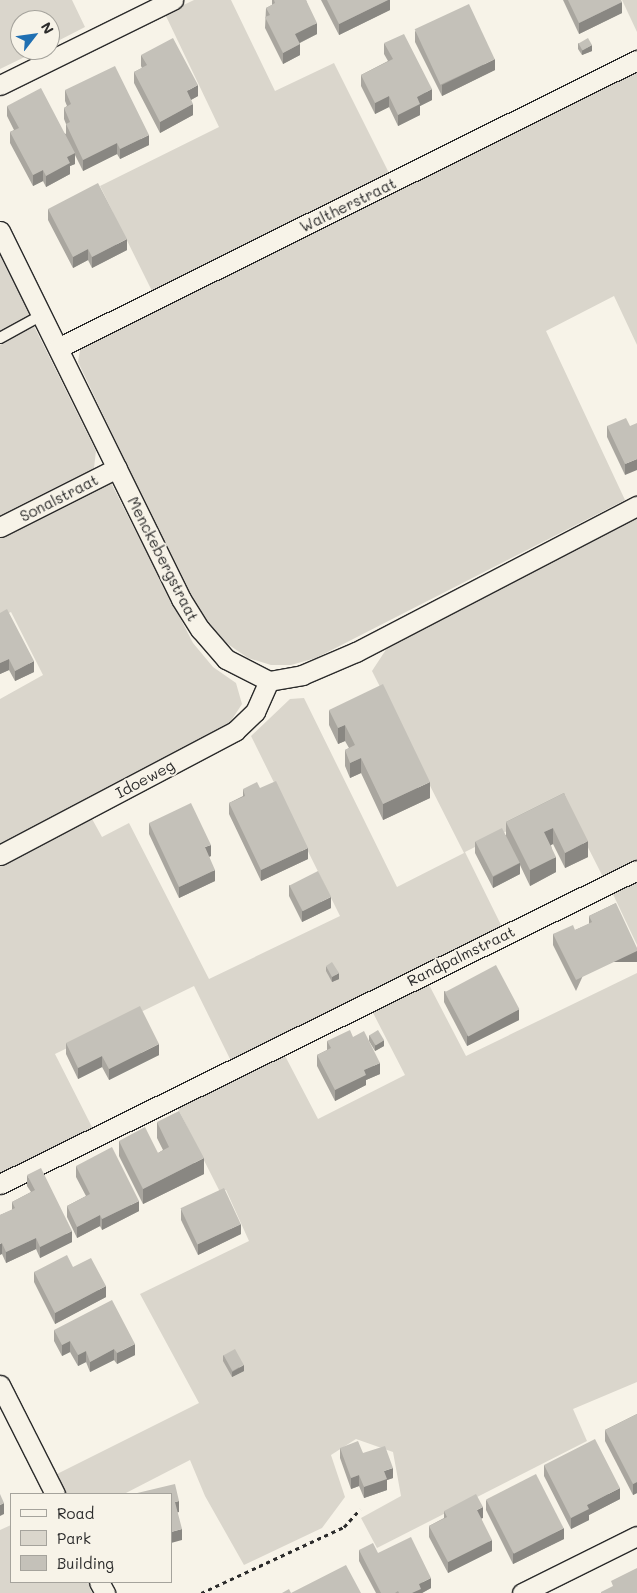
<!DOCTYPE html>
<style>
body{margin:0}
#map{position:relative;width:637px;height:1593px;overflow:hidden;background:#f7f3e8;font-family:Mali,sans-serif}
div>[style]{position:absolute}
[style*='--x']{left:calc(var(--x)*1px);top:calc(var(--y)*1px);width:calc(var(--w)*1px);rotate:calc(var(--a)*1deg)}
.green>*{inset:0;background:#dad6cc}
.path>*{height:3px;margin-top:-1.5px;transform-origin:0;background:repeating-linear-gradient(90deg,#2b2b2b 0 4px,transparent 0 8px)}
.roads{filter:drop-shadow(1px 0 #2b2b2b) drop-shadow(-1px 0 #2b2b2b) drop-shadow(0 1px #2b2b2b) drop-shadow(0 -1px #2b2b2b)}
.lane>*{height:10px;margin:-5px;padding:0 5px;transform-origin:5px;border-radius:5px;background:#f7f3e8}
.street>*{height:19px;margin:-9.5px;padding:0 9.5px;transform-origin:9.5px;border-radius:9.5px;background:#f7f3e8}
.wall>*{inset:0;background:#a9a69f}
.shaded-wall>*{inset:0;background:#898782;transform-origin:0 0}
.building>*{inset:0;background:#c4c1b9;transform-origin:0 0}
span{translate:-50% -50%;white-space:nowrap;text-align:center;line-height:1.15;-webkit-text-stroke:4px #f7f3e8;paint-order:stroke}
.street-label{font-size:15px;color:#2b2b2b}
.legend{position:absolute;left:10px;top:1493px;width:162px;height:90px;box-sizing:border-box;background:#f7f3e8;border:1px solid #a5a39c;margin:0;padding:6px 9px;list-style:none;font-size:15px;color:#2b2b2b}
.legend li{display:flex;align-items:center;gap:10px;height:25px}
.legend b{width:25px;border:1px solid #a5a39c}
.north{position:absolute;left:10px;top:10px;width:50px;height:50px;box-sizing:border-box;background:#f7f3e8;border:1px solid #a5a39c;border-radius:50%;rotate:60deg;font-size:14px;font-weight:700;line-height:20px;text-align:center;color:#2b2b2b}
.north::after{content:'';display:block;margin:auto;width:18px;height:22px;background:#1f6fb2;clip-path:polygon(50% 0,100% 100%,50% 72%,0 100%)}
</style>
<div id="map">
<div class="green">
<div style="clip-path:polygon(0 0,72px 0,85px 27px,50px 45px,50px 20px,20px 20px,20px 50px,39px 50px,0 69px)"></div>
<div style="clip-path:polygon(194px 0,231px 0,275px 91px,334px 63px,389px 173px,152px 291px,100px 186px,219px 127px,165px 14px)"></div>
<div style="clip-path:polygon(622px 0,637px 0,637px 32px)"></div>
<div style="clip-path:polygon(637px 70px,637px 345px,614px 296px,546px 331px,625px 500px,316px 658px,291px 665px,271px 665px,248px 658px,222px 640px,204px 622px,188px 593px,78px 362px,80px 350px,93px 340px)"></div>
<div style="clip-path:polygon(0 252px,32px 315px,0 332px)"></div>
<div style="clip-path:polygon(34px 326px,96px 451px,94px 468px,87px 476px,0 519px,0 345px)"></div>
<div style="clip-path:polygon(109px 479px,193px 643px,213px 667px,236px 683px,242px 704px,227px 727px,0 846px,0 699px,43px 675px,11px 612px,0 617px,0 534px)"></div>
<div style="clip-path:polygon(637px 518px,637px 863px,604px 879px,565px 802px,465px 852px,503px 929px,232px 1063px,194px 986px,55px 1054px,93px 1129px,0 1180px,0 864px,91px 817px,102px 837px,129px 823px,209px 979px,340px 916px,251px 736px,290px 699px,304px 698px,397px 887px,464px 853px,372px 671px,389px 645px)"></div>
<div style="clip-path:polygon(637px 877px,637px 945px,611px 890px)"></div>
<div style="clip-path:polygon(637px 973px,637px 1382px,573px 1409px,587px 1441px,377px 1548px,361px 1518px,401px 1496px,393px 1452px,356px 1439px,331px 1455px,345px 1497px,322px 1528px,244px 1565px,205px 1496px,190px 1460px,124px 1494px,65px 1494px,55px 1475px,199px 1403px,140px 1294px,249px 1241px,226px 1190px,220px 1192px,175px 1103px,282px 1050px,318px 1119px,405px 1075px,370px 1007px,426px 979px,466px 1056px)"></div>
<div style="clip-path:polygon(11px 1525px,11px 1582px,87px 1582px,92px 1593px,0 1593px,0 1530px)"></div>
</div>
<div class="path">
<div style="--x:201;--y:1593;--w:157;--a:-24.8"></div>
<div style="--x:344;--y:1527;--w:24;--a:-48"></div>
</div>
<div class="roads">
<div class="lane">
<div style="--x:0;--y:338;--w:48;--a:-28.7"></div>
</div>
<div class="street">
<div style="--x:0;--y:85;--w:193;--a:-26.2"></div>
<div style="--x:0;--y:231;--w:410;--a:63.8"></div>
<div style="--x:181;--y:599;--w:36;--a:58"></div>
<div style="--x:200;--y:629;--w:40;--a:49"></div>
<div style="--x:226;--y:659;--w:48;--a:27.1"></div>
<div style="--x:269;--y:681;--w:34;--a:-10"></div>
<div style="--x:302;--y:675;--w:59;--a:-23.1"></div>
<div style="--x:356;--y:652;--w:317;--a:-27.5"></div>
<div style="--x:58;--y:348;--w:647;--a:-26.45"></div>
<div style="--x:0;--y:527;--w:131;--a:-26.8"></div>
<div style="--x:0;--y:855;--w:266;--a:-27.8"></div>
<div style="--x:235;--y:731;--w:28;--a:-44"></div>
<div style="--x:255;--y:712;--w:34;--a:-66"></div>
<div style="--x:0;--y:1184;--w:710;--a:-26.24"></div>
<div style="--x:0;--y:1385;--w:122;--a:63.2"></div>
<div style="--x:99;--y:1582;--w:13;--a:61"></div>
<div style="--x:522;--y:1593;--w:128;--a:-26.4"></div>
</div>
</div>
<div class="wall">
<div style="clip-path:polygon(272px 0,306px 0,317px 34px,300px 43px,300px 55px,283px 64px,265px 28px,266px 8px,272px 5px)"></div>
<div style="clip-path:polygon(321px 0,390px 0,390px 10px,339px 35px)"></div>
<div style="clip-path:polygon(563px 0,621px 0,622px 13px,579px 34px)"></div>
<div style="clip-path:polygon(415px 31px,495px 70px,442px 96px,415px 42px)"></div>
<div style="clip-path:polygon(384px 43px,432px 100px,420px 106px,420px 115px,398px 126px,389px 107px,375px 114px,361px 86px,361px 75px,388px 61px,384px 54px)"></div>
<div style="clip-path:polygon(578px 43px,592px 51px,582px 55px,578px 49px)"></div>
<div style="clip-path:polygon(141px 55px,198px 96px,191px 100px,193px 115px,160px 133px,134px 83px,134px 72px,142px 68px,141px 66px)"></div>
<div style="clip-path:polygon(65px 90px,149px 145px,120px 159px,117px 154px,83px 171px,75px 155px,75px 164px,70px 166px,70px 174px,46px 187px,43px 181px,33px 186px,10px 143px,10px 132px,14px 130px,7px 116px,7px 106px,66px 134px,66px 124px,64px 119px,64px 108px,67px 106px,65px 101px)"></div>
<div style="clip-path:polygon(48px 209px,127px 250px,92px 268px,88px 260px,73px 268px,48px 220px)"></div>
<div style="clip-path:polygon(607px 426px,630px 426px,625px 475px,607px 437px)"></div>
<div style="clip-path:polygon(0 613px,34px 672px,15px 681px,9px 670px,0 674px)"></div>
<div style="clip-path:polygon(329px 710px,430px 798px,383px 820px,361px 773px,350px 778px,345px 766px,345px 750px,349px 748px,345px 741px,338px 744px,329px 725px)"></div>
<div style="clip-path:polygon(243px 789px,308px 859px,261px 881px,229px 814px,229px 803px,243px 796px)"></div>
<div style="clip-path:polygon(564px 793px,588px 857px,565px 868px,553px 844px,551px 845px,556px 872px,530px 886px,520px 865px,520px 874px,493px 888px,475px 853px,475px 842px,506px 835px,506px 822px)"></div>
<div style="clip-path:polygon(149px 823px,211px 856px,209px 857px,215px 881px,179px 898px,149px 834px)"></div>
<div style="clip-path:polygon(289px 885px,331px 908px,302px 922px,289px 896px)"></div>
<div style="clip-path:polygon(616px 903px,576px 991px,553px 945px,553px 934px,575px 930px,589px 924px,589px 916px)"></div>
<div style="clip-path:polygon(326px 966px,339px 979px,332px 982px,326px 971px)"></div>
<div style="clip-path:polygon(444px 991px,519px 1020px,467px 1046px,444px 1002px)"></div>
<div style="clip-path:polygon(369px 1035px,384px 1046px,375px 1051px,369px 1041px)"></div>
<div style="clip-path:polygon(353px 1037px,380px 1074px,366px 1080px,366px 1085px,335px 1101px,317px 1066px,317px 1055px,327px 1050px,327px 1041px)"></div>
<div style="clip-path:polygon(66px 1043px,159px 1055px,109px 1080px,102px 1067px,78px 1079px,66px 1054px)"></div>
<div style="clip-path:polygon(157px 1122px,204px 1174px,143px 1204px,119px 1156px,119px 1141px,158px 1153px,163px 1150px,157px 1138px)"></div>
<div style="clip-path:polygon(76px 1166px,139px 1211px,102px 1230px,100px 1226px,77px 1238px,67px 1217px,67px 1206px,86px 1196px,76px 1177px)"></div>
<div style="clip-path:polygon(27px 1175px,72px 1242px,40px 1258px,36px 1249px,6px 1263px,2px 1254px,0 1215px,12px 1210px,12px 1202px,31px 1192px,27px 1186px)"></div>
<div style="clip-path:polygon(181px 1209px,241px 1234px,198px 1255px,181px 1220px)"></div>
<div style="clip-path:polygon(73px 1267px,106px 1297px,55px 1324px,34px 1282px,34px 1272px)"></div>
<div style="clip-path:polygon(54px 1330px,135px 1355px,117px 1364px,114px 1360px,90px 1372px,86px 1362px,78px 1366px,70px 1352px,62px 1356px,54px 1341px)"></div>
<div style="clip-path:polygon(223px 1355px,244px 1371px,232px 1377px,223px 1361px)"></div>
<div style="clip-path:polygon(637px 1414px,637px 1493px,633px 1495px,605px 1441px,605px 1430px)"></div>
<div style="clip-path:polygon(340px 1448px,363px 1453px,393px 1478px,387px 1480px,387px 1490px,364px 1498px,359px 1486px,351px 1489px,340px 1458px)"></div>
<div style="clip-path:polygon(544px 1465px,620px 1499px,589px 1515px,589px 1520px,571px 1529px,544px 1476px)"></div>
<div style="clip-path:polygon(486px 1500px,564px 1539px,513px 1564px,486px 1510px)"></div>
<div style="clip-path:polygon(444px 1511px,483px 1518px,481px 1518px,492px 1551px,448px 1573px,429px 1537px,429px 1526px,444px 1518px)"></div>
<div style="clip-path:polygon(359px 1550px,378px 1553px,431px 1588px,422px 1593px,376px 1593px,359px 1561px)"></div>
</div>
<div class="shaded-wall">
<div style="clip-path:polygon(388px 0,390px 0,390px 10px,339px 35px,339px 24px)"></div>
<div style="clip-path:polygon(622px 2px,622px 13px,579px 34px,579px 23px)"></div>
<div style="clip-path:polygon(317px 23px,317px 34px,295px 45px,295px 34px)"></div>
<div style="clip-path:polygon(300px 44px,300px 55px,283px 64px,283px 53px)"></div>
<div style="clip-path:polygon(592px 45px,592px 51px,582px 55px,582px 50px)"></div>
<div style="clip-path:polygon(495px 59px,495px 70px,442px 96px,442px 85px)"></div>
<div style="clip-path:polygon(198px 85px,198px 96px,187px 102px,187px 91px)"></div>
<div style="clip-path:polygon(432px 89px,432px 100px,420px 106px,420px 115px,398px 126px,398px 115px,417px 97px)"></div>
<div style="clip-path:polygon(389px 96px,389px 107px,375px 114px,375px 103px)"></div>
<div style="clip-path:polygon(193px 104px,193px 115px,160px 133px,160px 122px)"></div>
<div style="clip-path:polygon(149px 135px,149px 145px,120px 159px,120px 149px)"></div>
<div style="clip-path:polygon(117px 143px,117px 154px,83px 171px,83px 160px)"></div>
<div style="clip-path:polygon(75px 153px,75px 164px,70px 166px,70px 174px,46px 187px,46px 176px,67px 157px)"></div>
<div style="clip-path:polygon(43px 170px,43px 181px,33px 186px,33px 175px)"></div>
<div style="clip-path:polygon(127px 239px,127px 250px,92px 268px,92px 257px)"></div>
<div style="clip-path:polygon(88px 249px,88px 260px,73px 268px,73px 257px)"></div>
<div style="clip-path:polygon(637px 459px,637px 470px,625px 475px,625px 464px)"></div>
<div style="clip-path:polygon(9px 659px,9px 670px,0 674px,0 663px)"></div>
<div style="clip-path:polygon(34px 661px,34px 672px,15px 681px,15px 671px)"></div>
<div style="clip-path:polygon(345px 725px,345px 741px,338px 744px,338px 728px)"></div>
<div style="clip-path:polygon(361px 758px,361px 773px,350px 778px,350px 763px)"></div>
<div style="clip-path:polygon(430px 782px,430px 798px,383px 820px,383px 804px)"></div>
<div style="clip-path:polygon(553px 828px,553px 844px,544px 848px,544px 832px)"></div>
<div style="clip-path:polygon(588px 841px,588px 857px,565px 868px,565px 853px)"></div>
<div style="clip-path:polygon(211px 845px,211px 856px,205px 858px,205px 847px)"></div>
<div style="clip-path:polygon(308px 848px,308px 859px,261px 881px,261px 870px)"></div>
<div style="clip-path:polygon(556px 857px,556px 872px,530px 886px,530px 870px)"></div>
<div style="clip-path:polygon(520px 863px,520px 874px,493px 888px,493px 877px)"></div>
<div style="clip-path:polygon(215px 870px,215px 881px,179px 898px,179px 887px)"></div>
<div style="clip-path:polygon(331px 897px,331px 908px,302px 922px,302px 911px)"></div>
<div style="left:637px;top:951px;width:11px;height:68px;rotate:90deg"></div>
<div style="clip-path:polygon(339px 973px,339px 979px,332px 982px,332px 977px)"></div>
<div style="clip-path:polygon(519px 1009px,519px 1020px,467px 1046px,467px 1036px)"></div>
<div style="clip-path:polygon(384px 1040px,384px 1046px,375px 1051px,375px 1045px)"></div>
<div style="clip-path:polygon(159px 1044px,159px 1055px,109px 1080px,109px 1069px)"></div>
<div style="clip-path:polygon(102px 1056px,102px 1067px,78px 1079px,78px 1068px)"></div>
<div style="clip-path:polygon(380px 1063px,380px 1074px,366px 1080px,366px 1085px,335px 1101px,335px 1090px,364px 1070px)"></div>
<div style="clip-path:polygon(204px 1158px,204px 1174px,143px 1204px,143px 1189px)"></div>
<div style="clip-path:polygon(139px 1201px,139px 1211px,102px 1230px,102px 1219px)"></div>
<div style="clip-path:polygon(100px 1215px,100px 1226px,77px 1238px,77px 1227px)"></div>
<div style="clip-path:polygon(241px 1224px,241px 1234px,198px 1255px,198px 1244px)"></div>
<div style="clip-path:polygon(72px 1231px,72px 1242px,40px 1258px,40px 1247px)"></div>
<div style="clip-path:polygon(36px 1238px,36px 1249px,6px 1263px,6px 1252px)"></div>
<div style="clip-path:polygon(2px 1243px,2px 1254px,0 1255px,0 1244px)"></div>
<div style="clip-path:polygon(106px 1286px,106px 1297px,55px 1324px,55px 1313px)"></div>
<div style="clip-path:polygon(70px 1341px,70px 1352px,62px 1356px,62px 1345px)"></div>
<div style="clip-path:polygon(135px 1344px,135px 1355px,117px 1364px,117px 1353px)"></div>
<div style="clip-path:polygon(114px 1349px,114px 1360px,90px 1372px,90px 1362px)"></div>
<div style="clip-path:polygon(86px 1351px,86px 1362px,78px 1366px,78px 1355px)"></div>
<div style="clip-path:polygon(244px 1365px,244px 1371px,232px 1377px,232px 1372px)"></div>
<div style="clip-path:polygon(393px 1468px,393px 1478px,387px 1480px,387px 1490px,364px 1498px,364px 1487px,384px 1471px)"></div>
<div style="clip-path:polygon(359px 1475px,359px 1486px,351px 1489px,351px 1478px)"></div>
<div style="clip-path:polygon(637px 1482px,637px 1493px,633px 1495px,633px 1484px)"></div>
<div style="clip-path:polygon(620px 1488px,620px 1499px,589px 1515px,589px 1520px,571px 1529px,571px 1518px,587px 1505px)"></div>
<div style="clip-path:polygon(179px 1501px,179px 1512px,175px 1513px,175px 1502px)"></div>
<div style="clip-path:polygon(4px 1503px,4px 1514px,0 1516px,0 1505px)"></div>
<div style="clip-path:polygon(483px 1507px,483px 1518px,477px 1520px,477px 1510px)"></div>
<div style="clip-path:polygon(564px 1528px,564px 1539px,513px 1564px,513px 1553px)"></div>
<div style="clip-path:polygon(182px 1529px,182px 1540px,171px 1543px,171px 1532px)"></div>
<div style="clip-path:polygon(492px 1540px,492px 1551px,448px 1573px,448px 1562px)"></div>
<div style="clip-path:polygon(431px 1578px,431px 1588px,422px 1593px,412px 1593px,419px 1584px)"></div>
</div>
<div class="building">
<div style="clip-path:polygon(274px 0,306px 0,317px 23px,295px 34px,300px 44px,283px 53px,265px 17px,270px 15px,266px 8px,275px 3px)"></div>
<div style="clip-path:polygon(327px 0,388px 0,339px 24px)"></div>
<div style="clip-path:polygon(568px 0,621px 0,622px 2px,579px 23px)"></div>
<div style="left:469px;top:4px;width:61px;height:60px;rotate:65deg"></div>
<div style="clip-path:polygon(404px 34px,432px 89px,417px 97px,420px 104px,398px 115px,389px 96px,375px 103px,361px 75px,393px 59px,384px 43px)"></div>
<div style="clip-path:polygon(173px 38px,198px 85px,187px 91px,193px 104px,160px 122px,134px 72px,147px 65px,141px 55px)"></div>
<div style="left:588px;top:38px;width:8px;height:11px;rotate:60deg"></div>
<div style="clip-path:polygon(115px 66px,149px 135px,120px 149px,117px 143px,83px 160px,66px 124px,70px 122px,64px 108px,71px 104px,65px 90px)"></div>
<div style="clip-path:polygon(41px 88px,75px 153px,67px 157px,70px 163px,46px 176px,43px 170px,33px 175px,10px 132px,19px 128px,7px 106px)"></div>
<div style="clip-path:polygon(98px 183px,127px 239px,92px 257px,88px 249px,73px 257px,48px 209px)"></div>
<div style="clip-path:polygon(626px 418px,630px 426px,637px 423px,637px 459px,625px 464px,607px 426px)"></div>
<div style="clip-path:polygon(7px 609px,34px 661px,15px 671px,9px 659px,0 663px,0 613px)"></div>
<div style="clip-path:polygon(383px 684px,430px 782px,383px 804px,361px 758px,350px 763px,345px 750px,355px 745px,345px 725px,338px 728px,329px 710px)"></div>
<div style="clip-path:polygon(276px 781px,308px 848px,261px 870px,229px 803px,245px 796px,243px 789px,257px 782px,260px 788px)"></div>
<div style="clip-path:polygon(564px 793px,588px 841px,565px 853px,553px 828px,544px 832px,556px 857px,530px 870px,506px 822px)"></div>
<div style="clip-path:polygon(191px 803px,211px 845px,205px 847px,215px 870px,179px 887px,149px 823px)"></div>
<div style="left:502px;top:828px;width:39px;height:30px;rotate:63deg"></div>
<div style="left:318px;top:871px;width:29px;height:32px;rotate:63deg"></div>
<div style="clip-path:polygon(616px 903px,637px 948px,637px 951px,576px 980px,553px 934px,573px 925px,575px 930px,592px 922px,589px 916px)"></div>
<div style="clip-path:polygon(332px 962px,339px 973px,332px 977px,326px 966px)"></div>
<div style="left:496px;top:965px;width:50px;height:58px;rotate:62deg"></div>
<div style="clip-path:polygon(140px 1006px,159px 1044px,109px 1069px,102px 1056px,78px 1068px,66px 1043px)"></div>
<div style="clip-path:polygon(350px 1030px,353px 1037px,364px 1031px,380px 1063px,364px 1070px,366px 1075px,335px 1090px,317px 1055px,331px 1048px,327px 1041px)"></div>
<div style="left:378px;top:1030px;width:12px;height:10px;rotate:59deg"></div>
<div style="clip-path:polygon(179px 1111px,204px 1158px,143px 1189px,119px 1141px,145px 1127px,158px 1153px,169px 1147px,157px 1122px)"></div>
<div style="clip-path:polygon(112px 1147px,139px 1201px,102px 1219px,100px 1215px,77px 1227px,67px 1206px,90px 1194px,76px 1166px)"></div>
<div style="clip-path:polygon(41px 1168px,72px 1231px,40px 1247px,36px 1238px,6px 1252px,2px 1243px,0 1244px,0 1215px,15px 1208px,12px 1202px,35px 1190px,27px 1175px)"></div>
<div style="left:224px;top:1188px;width:40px;height:48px;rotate:65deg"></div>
<div style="clip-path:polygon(67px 1255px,73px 1267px,91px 1258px,106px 1286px,55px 1313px,34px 1272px)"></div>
<div style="clip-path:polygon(112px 1300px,135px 1344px,117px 1353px,114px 1349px,90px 1362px,86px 1351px,78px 1355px,70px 1341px,62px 1345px,54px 1330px)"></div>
<div style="left:235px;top:1349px;width:18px;height:13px;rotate:61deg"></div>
<div style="clip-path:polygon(637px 1414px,637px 1482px,633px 1484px,605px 1430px)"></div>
<div style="clip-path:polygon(595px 1439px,620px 1488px,587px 1505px,589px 1509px,571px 1518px,544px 1465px)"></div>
<div style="clip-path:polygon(358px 1441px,363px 1453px,385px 1446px,393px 1468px,384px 1471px,387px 1479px,364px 1487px,359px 1475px,351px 1478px,340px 1448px)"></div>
<div style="left:536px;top:1474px;width:61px;height:56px;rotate:63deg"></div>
<div style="clip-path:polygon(175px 1484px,179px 1501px,175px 1502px,182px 1529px,171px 1532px,171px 1494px,133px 1494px)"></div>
<div style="clip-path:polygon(0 1494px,4px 1503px,0 1505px)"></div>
<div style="clip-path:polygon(476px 1494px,483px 1507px,477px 1510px,492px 1540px,448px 1562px,429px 1526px,447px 1517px,444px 1511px)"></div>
<div style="clip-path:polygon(411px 1537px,431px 1578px,419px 1584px,421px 1589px,412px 1593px,399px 1593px,398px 1591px,395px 1593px,381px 1593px,359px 1550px,373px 1543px,378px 1553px)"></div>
<div style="clip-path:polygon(346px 1565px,361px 1593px,282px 1593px,289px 1589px,291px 1593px)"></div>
<div style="clip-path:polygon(637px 1568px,637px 1593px,601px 1593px,601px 1592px,613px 1586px,611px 1581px)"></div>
</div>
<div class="street-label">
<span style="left:348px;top:205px;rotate:-26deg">Waltherstraat</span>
<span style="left:59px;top:498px;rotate:-27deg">Sonalstraat</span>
<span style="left:163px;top:559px;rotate:63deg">Menckebergstraat</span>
<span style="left:145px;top:779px;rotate:-28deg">Idoeweg</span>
<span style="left:461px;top:956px;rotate:-26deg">Randpalmstraat</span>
</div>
<ul class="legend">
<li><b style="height:6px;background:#f7f3e8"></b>Road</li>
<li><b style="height:14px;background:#dad6cc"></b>Park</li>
<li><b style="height:14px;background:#c4c1b9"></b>Building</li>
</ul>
<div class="north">N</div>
</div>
